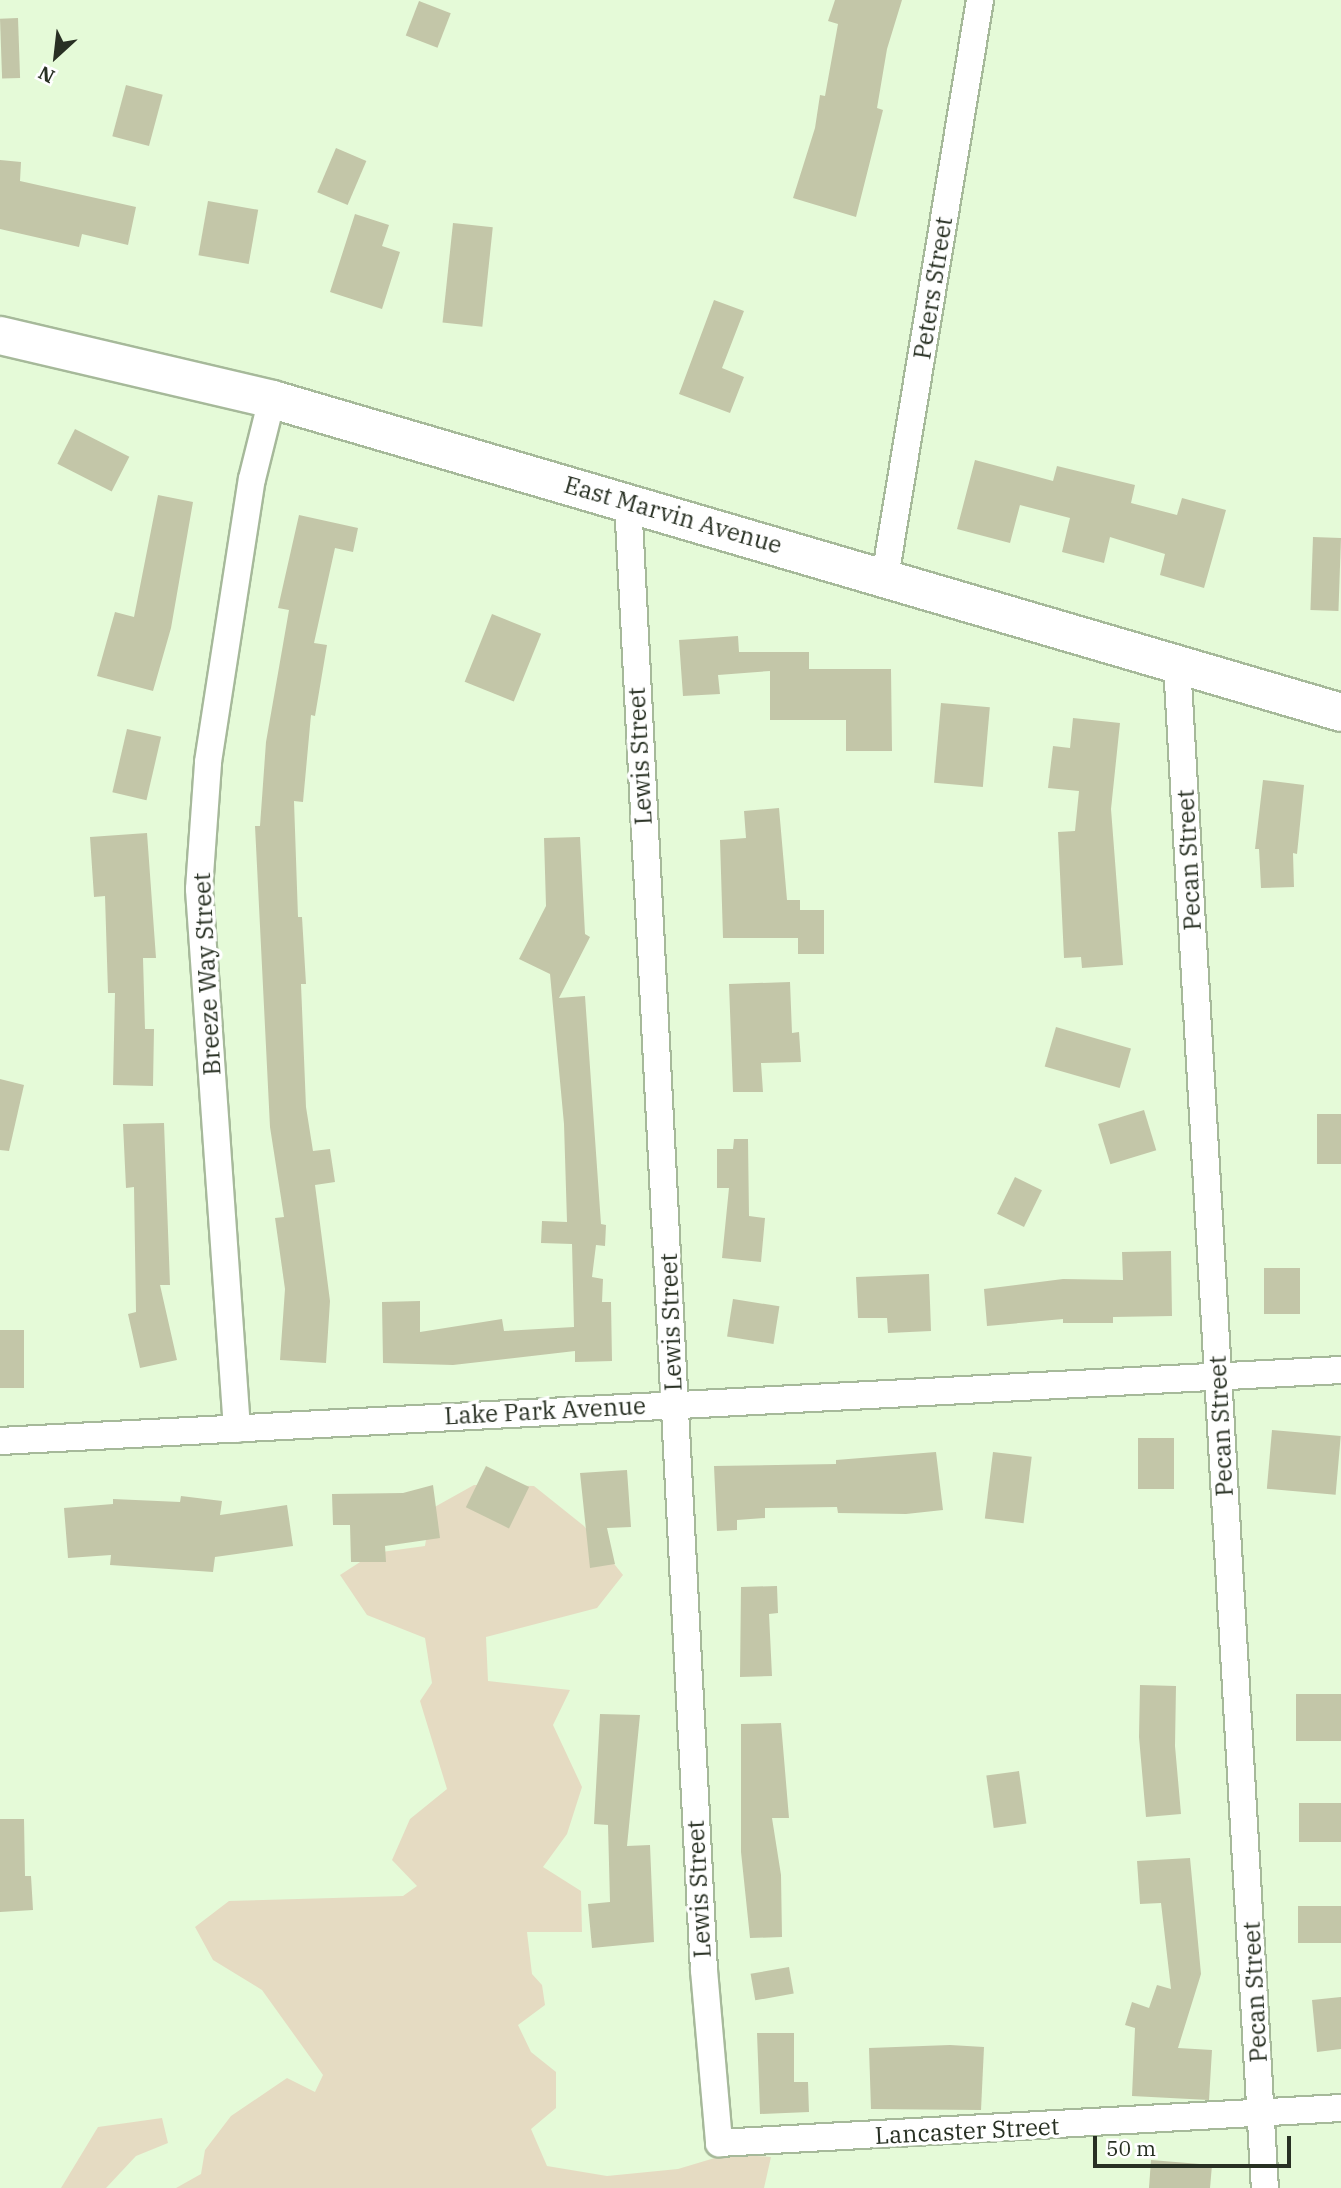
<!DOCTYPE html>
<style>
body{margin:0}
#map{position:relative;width:1341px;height:2188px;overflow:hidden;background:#e5fad8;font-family:"IBM Plex Serif",serif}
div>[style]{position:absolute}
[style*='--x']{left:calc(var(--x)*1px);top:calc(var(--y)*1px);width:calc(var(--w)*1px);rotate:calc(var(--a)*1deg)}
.green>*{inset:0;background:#e5dbc2}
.building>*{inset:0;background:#c3c6a8;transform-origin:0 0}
.roads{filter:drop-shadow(2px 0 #a6b99a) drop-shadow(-2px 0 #a6b99a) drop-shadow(0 2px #a6b99a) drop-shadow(0 -2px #a6b99a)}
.street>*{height:26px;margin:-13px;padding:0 13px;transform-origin:13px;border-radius:13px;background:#fff}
.secondary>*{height:37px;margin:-18.5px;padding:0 18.5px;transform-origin:18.5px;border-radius:18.5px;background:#fff}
span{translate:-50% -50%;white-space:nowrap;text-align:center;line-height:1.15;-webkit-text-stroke:7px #fff;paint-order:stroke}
.street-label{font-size:24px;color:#283023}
.north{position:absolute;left:21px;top:21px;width:70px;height:70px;-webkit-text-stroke:5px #fff;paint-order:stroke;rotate:207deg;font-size:19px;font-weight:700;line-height:28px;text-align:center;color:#283023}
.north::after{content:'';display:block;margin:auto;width:24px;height:32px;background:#283023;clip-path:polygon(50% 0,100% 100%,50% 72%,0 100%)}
.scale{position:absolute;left:1093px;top:2136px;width:198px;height:32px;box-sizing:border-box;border:4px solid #283023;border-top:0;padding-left:9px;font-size:21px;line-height:24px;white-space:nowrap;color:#283023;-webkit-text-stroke:5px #fff;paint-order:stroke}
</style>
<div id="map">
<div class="green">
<div style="clip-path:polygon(474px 1485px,534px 1486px,584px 1526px,623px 1575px,597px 1608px,486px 1637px,488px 1681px,570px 1690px,553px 1725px,582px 1787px,567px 1834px,543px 1867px,581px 1891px,582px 1932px,527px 1932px,532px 1974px,542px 1985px,545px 2005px,518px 2025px,531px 2052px,556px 2072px,556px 2108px,531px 2129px,547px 2166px,607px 2176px,678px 2169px,728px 2154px,771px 2157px,764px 2188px,176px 2188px,201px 2174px,205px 2150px,231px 2116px,287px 2078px,315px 2092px,323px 2075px,262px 1990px,213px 1960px,195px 1927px,229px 1901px,403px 1896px,417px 1886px,392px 1860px,410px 1819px,447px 1789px,420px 1701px,432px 1683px,425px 1638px,367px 1615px,340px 1575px,374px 1553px,425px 1546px,431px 1509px)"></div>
<div style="clip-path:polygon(162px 2118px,168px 2143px,136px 2156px,106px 2188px,61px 2188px,98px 2127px)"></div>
</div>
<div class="building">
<div style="clip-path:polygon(835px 0,902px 0,887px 49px,877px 108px,883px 110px,856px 217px,793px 198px,815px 128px,820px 95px,825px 96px,838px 24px,828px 21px)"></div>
<div style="left:419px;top:1px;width:34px;height:37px;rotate:21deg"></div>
<div style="left:18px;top:18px;width:60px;height:18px;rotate:88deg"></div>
<div style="left:126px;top:85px;width:38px;height:53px;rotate:15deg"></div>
<div style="left:336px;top:148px;width:33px;height:48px;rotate:23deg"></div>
<div style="clip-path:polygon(0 160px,21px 162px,20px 181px,136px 207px,128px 245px,82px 234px,79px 247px,0 229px)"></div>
<div style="left:208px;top:201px;width:51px;height:55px;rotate:10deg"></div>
<div style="clip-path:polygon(355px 214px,389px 225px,382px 246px,400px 252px,382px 309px,330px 292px)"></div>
<div style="left:453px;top:223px;width:40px;height:100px;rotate:6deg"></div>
<div style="clip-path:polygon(714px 300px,744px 311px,722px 368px,744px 377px,730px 413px,679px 394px)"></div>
<div style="left:75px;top:429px;width:61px;height:39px;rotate:27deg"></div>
<div style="clip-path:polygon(975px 460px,1053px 481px,1057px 466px,1135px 485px,1131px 503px,1177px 515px,1182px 498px,1226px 510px,1204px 588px,1160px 575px,1165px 554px,1110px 537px,1104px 563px,1062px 552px,1070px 518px,1020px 505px,1010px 543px,957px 529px)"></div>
<div style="clip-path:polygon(158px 495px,193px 502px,171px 628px,153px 691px,97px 676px,115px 612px,134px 617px)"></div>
<div style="clip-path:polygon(299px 515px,358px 528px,353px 552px,335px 548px,314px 643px,327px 645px,315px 716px,311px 715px,303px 802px,294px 801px,298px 917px,302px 917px,306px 984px,301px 984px,306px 1107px,313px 1151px,330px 1149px,335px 1182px,315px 1185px,330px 1301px,326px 1363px,280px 1360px,285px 1289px,275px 1218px,284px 1217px,270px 1127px,255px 826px,260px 826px,266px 742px,289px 610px,278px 608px)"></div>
<div style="left:1313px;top:537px;width:28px;height:73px;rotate:2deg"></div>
<div style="left:492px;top:614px;width:53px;height:73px;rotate:22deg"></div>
<div style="clip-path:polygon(738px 636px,739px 652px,809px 652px,809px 669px,891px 669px,892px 751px,846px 751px,846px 720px,770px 720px,770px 671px,718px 675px,720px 694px,683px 696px,679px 640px)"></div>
<div style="left:941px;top:703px;width:49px;height:80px;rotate:5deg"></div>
<div style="clip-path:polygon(1073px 718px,1120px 723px,1111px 809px,1123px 965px,1082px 968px,1081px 957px,1064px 958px,1058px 832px,1075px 831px,1079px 791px,1048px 788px,1053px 746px,1070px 748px)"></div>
<div style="left:127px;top:729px;width:35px;height:65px;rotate:13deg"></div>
<div style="clip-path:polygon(1263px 780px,1304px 785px,1297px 854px,1293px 853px,1294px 887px,1261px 888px,1259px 849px,1255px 849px)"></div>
<div style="clip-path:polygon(779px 808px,787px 900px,800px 900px,800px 910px,824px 910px,824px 954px,798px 954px,798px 938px,723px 938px,720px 840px,746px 838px,744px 811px)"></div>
<div style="clip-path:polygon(147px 833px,156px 958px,143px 958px,145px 1029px,154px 1029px,153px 1086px,113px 1085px,115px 993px,108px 993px,105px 896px,94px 897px,90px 837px)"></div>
<div style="clip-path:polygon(580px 837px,585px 934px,590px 937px,559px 998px,585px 996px,601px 1224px,606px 1225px,605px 1246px,596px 1245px,592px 1277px,603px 1279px,602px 1302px,611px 1302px,612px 1361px,575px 1362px,575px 1351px,453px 1365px,383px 1363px,382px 1302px,420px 1301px,420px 1332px,502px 1319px,504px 1331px,574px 1327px,572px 1244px,541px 1243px,542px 1221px,567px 1222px,564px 1124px,550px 974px,519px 959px,546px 906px,544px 838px)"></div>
<div style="clip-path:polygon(790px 982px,792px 1033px,799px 1032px,801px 1062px,761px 1063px,763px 1092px,733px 1092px,729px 984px)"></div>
<div style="left:1056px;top:1027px;width:78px;height:41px;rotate:16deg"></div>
<div style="clip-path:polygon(0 1079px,24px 1085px,9px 1151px,0 1150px)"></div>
<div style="left:1144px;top:1110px;width:42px;height:48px;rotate:73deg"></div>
<div style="left:1317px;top:1114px;width:24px;height:50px"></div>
<div style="clip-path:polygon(164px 1123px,170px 1285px,160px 1285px,177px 1360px,140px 1368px,128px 1314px,136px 1312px,134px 1187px,126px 1188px,123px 1124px)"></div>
<div style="clip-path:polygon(734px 1139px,748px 1139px,749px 1216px,765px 1218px,761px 1262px,722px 1258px,729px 1188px,717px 1188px,717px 1149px,733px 1149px)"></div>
<div style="left:1015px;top:1177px;width:30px;height:41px;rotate:26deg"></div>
<div style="clip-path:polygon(1171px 1251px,1172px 1316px,1113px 1317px,1113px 1323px,1063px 1323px,1063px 1319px,987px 1326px,984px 1289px,1063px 1279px,1123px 1280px,1122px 1252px)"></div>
<div style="left:1264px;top:1268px;width:36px;height:46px"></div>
<div style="clip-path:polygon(929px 1274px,931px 1331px,888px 1333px,887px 1318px,858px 1318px,856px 1277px)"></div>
<div style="left:733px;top:1299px;width:47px;height:38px;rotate:9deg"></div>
<div style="left:0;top:1330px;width:24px;height:58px"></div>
<div style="left:1272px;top:1430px;width:69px;height:59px;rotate:5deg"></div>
<div style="left:1138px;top:1438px;width:36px;height:51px"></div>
<div style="clip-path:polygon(936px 1452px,943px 1510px,906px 1514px,838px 1513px,837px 1507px,765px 1508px,765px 1518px,737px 1520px,737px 1530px,717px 1531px,714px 1466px,836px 1464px,836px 1460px)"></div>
<div style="left:993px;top:1452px;width:39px;height:67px;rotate:7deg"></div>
<div style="left:486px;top:1466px;width:48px;height:46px;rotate:26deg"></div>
<div style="clip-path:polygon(627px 1470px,631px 1527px,607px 1528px,615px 1564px,590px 1568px,580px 1473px)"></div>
<div style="clip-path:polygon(433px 1485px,440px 1538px,385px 1546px,386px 1562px,351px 1562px,350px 1525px,333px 1525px,332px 1494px,403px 1493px)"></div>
<div style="clip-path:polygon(181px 1496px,222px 1501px,220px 1515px,287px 1505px,293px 1546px,215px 1557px,213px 1572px,110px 1565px,111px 1555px,68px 1558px,64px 1508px,113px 1504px,113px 1499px,180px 1502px)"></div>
<div style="clip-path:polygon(777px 1586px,778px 1613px,769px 1614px,772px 1676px,740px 1677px,741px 1587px)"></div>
<div style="clip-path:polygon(1140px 1685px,1176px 1686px,1175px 1746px,1181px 1814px,1146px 1817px,1139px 1737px)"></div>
<div style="left:1341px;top:1694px;width:47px;height:45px;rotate:90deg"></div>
<div style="clip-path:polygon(600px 1714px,640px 1715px,627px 1846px,650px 1845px,654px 1942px,592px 1948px,588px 1904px,610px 1902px,608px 1825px,594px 1824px)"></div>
<div style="clip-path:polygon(781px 1723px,789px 1818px,772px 1818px,781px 1875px,782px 1937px,750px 1938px,741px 1852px,741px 1724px)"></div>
<div style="left:1019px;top:1771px;width:53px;height:33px;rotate:82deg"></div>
<div style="left:1341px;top:1803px;width:39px;height:42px;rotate:90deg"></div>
<div style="clip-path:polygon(0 1819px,24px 1819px,25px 1876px,31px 1876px,33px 1910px,0 1912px)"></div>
<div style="clip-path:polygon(1190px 1858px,1201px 1974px,1178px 2048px,1212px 2050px,1209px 2100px,1132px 2096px,1135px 2028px,1125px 2025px,1132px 2002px,1149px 2008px,1157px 1985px,1171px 1989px,1161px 1903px,1140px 1904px,1137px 1861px)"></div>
<div style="left:1341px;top:1906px;width:37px;height:43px;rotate:90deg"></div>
<div style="left:789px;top:1967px;width:27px;height:39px;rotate:80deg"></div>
<div style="clip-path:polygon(1341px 1997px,1341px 2049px,1317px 2052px,1312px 2000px)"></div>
<div style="clip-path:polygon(757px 2033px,794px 2033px,794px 2082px,808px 2082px,809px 2112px,760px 2114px)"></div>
<div style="clip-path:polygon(950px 2045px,984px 2047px,981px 2110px,871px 2109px,869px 2048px)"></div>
<div style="clip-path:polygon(1151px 2160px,1212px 2165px,1210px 2188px,1149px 2188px)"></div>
</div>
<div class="roads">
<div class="street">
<div style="--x:628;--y:501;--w:1471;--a:87.04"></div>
<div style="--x:704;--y:1970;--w:174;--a:85"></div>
<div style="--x:719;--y:2143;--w:623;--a:-3.22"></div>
<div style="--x:885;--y:577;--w:585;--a:-80.65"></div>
<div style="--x:1177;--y:664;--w:1527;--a:86.7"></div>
<div style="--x:237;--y:1429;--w:541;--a:-94.03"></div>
<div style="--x:199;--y:889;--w:127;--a:-85.9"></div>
<div style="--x:208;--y:762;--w:286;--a:-81.2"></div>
<div style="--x:252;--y:479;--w:82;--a:-76"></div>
<div style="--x:0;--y:1441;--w:1343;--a:-3.03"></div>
</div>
<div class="secondary">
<div style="--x:0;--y:335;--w:279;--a:13.2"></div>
<div style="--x:272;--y:399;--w:1114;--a:16.32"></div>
</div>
</div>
<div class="street-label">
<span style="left:933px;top:288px;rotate:-81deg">Peters Street</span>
<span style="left:673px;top:515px;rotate:16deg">East Marvin Avenue</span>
<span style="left:640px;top:756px;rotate:-93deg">Lewis Street</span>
<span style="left:1189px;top:860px;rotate:-93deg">Pecan Street</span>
<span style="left:207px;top:974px;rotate:-93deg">Breeze Way Street</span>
<span style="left:671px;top:1322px;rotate:-92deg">Lewis Street</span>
<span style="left:545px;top:1411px;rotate:-3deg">Lake Park Avenue</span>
<span style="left:1221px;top:1426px;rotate:-93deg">Pecan Street</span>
<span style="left:699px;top:1889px;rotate:-93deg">Lewis Street</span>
<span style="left:1255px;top:1992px;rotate:-93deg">Pecan Street</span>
<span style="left:967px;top:2131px;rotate:-3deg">Lancaster Street</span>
</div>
<div class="north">N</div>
<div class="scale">50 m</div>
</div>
